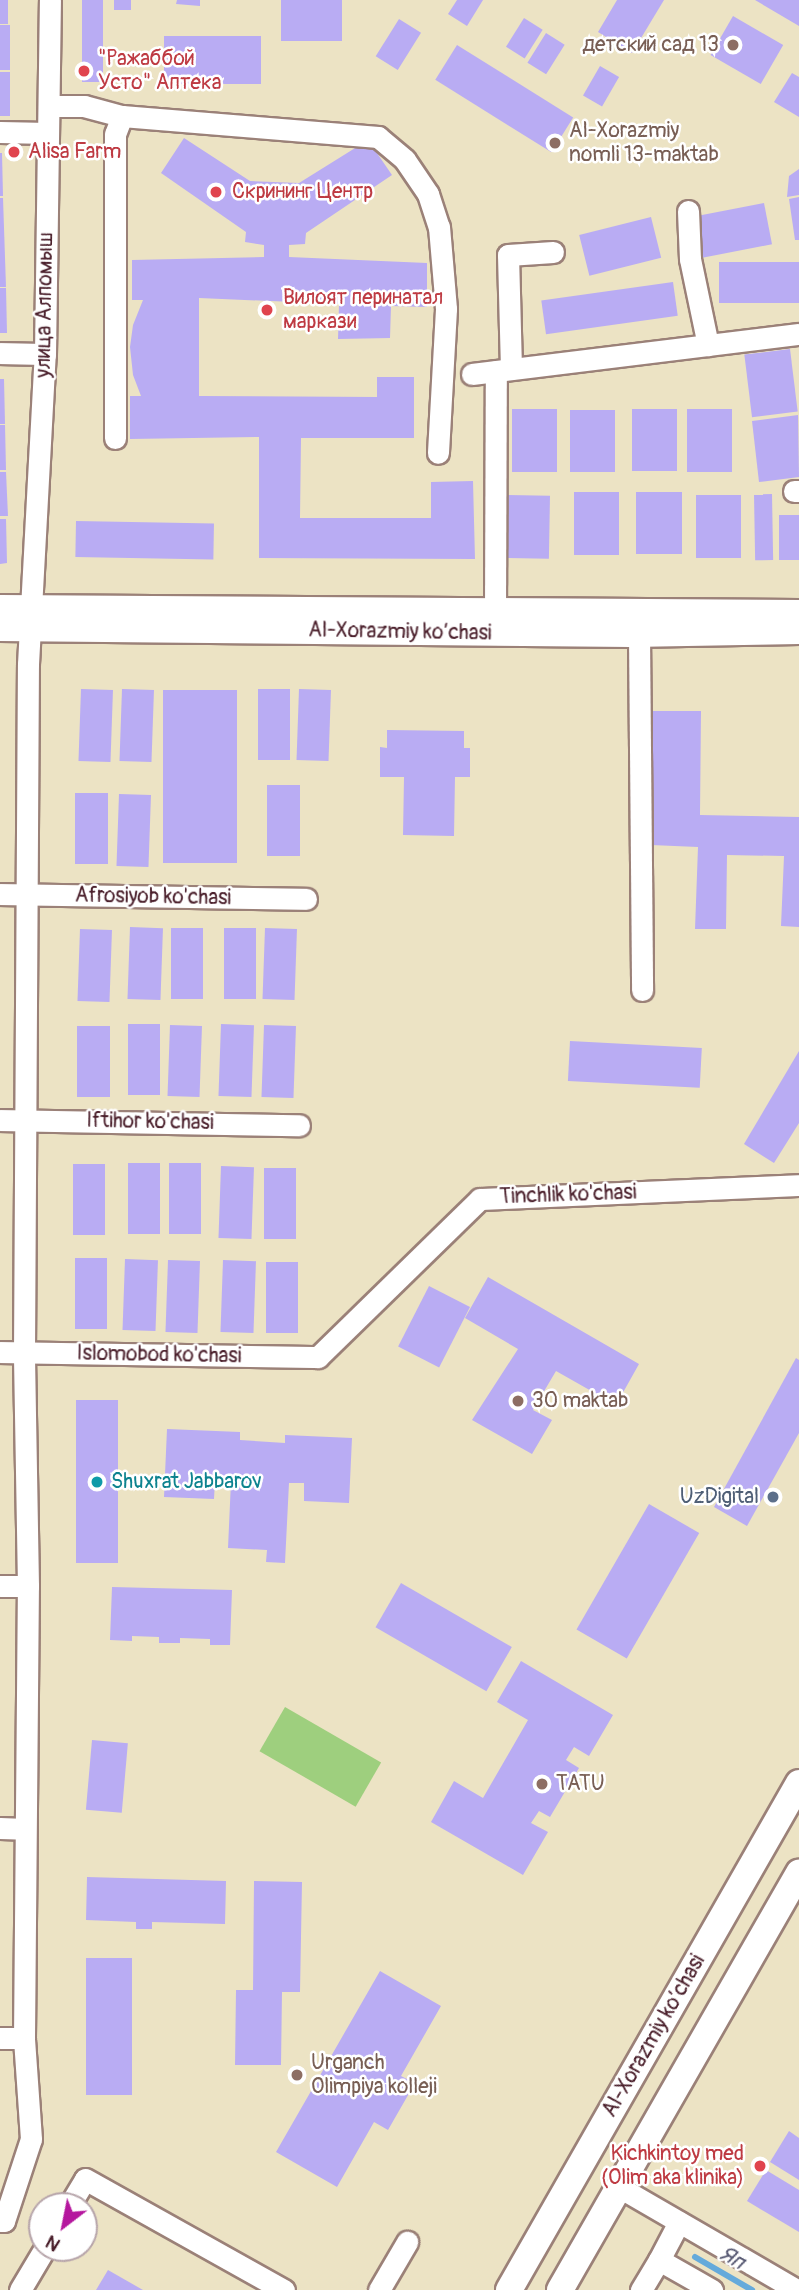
<!DOCTYPE html>
<meta charset="utf-8">
<style>
body{margin:0}
#map{position:relative;width:799px;height:2290px;overflow:hidden;background:#ece3c4;font-family:Pangolin,sans-serif}
div>[style]{position:absolute}
[style*='--x']{left:calc(var(--x)*1px);top:calc(var(--y)*1px);width:calc(var(--w)*1px);rotate:calc(var(--a)*1deg)}
.green>*{inset:0;background:#9ecf7e;transform-origin:0 0}
.stream>*{height:6px;margin:-3px;padding:0 3px;transform-origin:3px;border-radius:3px;background:#65aadb}
.building>*{inset:0;background:#b9acf3;transform-origin:0 0}
.roads{filter:drop-shadow(2px 0 #9b8178) drop-shadow(-2px 0 #9b8178) drop-shadow(0 2px #9b8178) drop-shadow(0 -2px #9b8178)}
.minor>*{height:21px;margin:-10.5px;padding:0 10.5px;transform-origin:10.5px;border-radius:10.5px;background:#fff}
.major>*{height:26px;margin:-13px;padding:0 13px;transform-origin:13px;border-radius:13px;background:#fff}
.dots>*{width:19px;height:19px;translate:-50% -50%;box-sizing:border-box;border:4px solid #fff;border-radius:50%}
span{translate:-50% -50%;white-space:nowrap;text-align:center;line-height:1.15;-webkit-text-stroke:5px #fff;paint-order:stroke}
.education-label{font-size:21px;color:#785e54}
.right{translate:-100% -50%;text-align:right}
.left{translate:0 -50%;text-align:left}
.health-label{font-size:21px;color:#be3a42}
.street-label{font-size:21px;color:#4a1f2b}
.culture-label{font-size:21px;color:#0d838f}
.service-label{font-size:21px;color:#4e5e75}
.water-label{font-size:23px;color:#555771;font-style:italic}
.north{position:absolute;left:28px;top:2192px;width:70px;height:70px;box-sizing:border-box;background:#fff;border:2px solid #b7a5aa;border-radius:50%;rotate:212deg;font-size:19px;font-weight:700;line-height:28px;text-align:center;color:#4a1f2b}
.north::after{content:'';display:block;margin:auto;width:24px;height:32px;background:#b5179e;clip-path:polygon(50% 0,100% 100%,50% 72%,0 100%)}
</style>
<div id="map">
<div class="green">
<div style="left:285px;top:1707px;width:111px;height:51px;rotate:30deg"></div>
</div>
<div class="stream">
<div style="--x:695;--y:2257;--w:66;--a:30.1"></div>
</div>
<div class="building">
<div style="left:0;top:0;width:8px;height:24px"></div>
<div style="left:82px;top:0;width:21px;height:82px"></div>
<div style="left:114px;top:0;width:17px;height:10px"></div>
<div style="clip-path:polygon(177px 0,200px 0,200px 6px,176px 4px)"></div>
<div style="left:281px;top:0;width:61px;height:41px"></div>
<div style="clip-path:polygon(457px 0,483px 0,467px 26px,448px 14px)"></div>
<div style="clip-path:polygon(617px 0,664px 0,632px 53px,598px 32px)"></div>
<div style="clip-path:polygon(755px 0,799px 0,799px 26px)"></div>
<div style="left:733px;top:16px;width:58px;height:45px;rotate:30deg"></div>
<div style="left:524px;top:18px;width:22px;height:34px;rotate:32deg"></div>
<div style="left:399px;top:19px;width:26px;height:44px;rotate:32deg"></div>
<div style="left:0;top:25px;width:10px;height:45px"></div>
<div style="left:546px;top:33px;width:22px;height:35px;rotate:32deg"></div>
<div style="left:261px;top:36px;width:48px;height:97px;rotate:90deg"></div>
<div style="left:457px;top:45px;width:137px;height:41px;rotate:32deg"></div>
<div style="left:600px;top:66px;width:22px;height:34px;rotate:30deg"></div>
<div style="left:0;top:72px;width:10px;height:44px"></div>
<div style="clip-path:polygon(792px 73px,799px 77px,799px 117px,774px 102px)"></div>
<div style="clip-path:polygon(184px 138px,250px 181px,299px 183px,368px 140px,392px 175px,306px 233px,305px 244px,289px 245px,289px 257px,427px 263px,427px 307px,391px 306px,390px 338px,338px 339px,339px 304px,199px 298px,199px 396px,377px 397px,377px 377px,414px 377px,414px 438px,301px 438px,300px 518px,431px 518px,431px 482px,473px 481px,475px 559px,259px 558px,259px 437px,130px 439px,130px 396px,141px 396px,133px 375px,130px 347px,133px 325px,143px 300px,132px 300px,132px 260px,264px 257px,264px 245px,245px 242px,246px 232px,161px 173px)"></div>
<div style="clip-path:polygon(0 153px,2px 153px,3px 196px,0 196px)"></div>
<div style="clip-path:polygon(799px 169px,799px 195px,787px 197px,789px 176px)"></div>
<div style="clip-path:polygon(799px 197px,799px 240px,795px 240px,789px 199px)"></div>
<div style="clip-path:polygon(0 198px,3px 198px,6px 287px,0 287px)"></div>
<div style="left:764px;top:203px;width:42px;height:71px;rotate:79deg"></div>
<div style="left:651px;top:217px;width:42px;height:74px;rotate:76deg"></div>
<div style="left:799px;top:262px;width:41px;height:80px;rotate:90deg"></div>
<div style="left:673px;top:282px;width:34px;height:133px;rotate:82deg"></div>
<div style="clip-path:polygon(0 288px,6px 288px,7px 333px,0 333px)"></div>
<div style="left:790px;top:349px;width:63px;height:46px;rotate:83deg"></div>
<div style="clip-path:polygon(0 379px,4px 379px,5px 424px,0 424px)"></div>
<div style="left:512px;top:409px;width:45px;height:63px"></div>
<div style="left:632px;top:409px;width:45px;height:62px"></div>
<div style="left:687px;top:409px;width:45px;height:63px"></div>
<div style="left:570px;top:410px;width:45px;height:62px"></div>
<div style="clip-path:polygon(798px 415px,799px 477px,759px 482px,752px 421px)"></div>
<div style="clip-path:polygon(0 425px,5px 425px,6px 470px,0 470px)"></div>
<div style="clip-path:polygon(0 472px,6px 472px,8px 516px,0 516px)"></div>
<div style="left:574px;top:492px;width:45px;height:63px"></div>
<div style="left:636px;top:492px;width:46px;height:62px"></div>
<div style="left:772px;top:494px;width:66px;height:18px;rotate:89deg"></div>
<div style="left:504px;top:495px;width:46px;height:63px;rotate:1deg"></div>
<div style="left:696px;top:495px;width:45px;height:63px"></div>
<div style="left:779px;top:515px;width:20px;height:45px"></div>
<div style="clip-path:polygon(0 519px,6px 519px,7px 563px,0 564px)"></div>
<div style="left:76px;top:521px;width:138px;height:36px;rotate:1deg"></div>
<div style="left:81px;top:689px;width:32px;height:72px;rotate:2deg"></div>
<div style="left:122px;top:689px;width:32px;height:72px;rotate:2deg"></div>
<div style="left:258px;top:689px;width:32px;height:71px"></div>
<div style="left:299px;top:689px;width:32px;height:71px;rotate:2deg"></div>
<div style="left:163px;top:690px;width:74px;height:173px"></div>
<div style="clip-path:polygon(653px 711px,701px 711px,700px 815px,799px 817px,799px 927px,781px 926px,784px 856px,727px 855px,726px 929px,695px 929px,698px 847px,651px 845px)"></div>
<div style="clip-path:polygon(387px 730px,464px 731px,464px 748px,470px 748px,470px 777px,455px 777px,454px 836px,403px 835px,404px 777px,380px 777px,380px 747px,387px 748px)"></div>
<div style="left:267px;top:785px;width:33px;height:71px"></div>
<div style="left:75px;top:793px;width:33px;height:71px"></div>
<div style="left:119px;top:794px;width:32px;height:72px;rotate:2deg"></div>
<div style="left:130px;top:927px;width:33px;height:72px;rotate:2deg"></div>
<div style="left:171px;top:928px;width:32px;height:71px"></div>
<div style="left:224px;top:928px;width:32px;height:71px"></div>
<div style="left:265px;top:928px;width:32px;height:71px;rotate:2deg"></div>
<div style="left:80px;top:929px;width:32px;height:72px;rotate:2deg"></div>
<div style="left:128px;top:1024px;width:32px;height:71px"></div>
<div style="left:221px;top:1024px;width:33px;height:72px;rotate:2deg"></div>
<div style="left:170px;top:1025px;width:32px;height:71px;rotate:2deg"></div>
<div style="left:264px;top:1025px;width:32px;height:72px;rotate:2deg"></div>
<div style="left:77px;top:1026px;width:33px;height:71px"></div>
<div style="left:570px;top:1041px;width:132px;height:40px;rotate:3deg"></div>
<div style="clip-path:polygon(799px 1051px,799px 1123px,774px 1163px,744px 1144px)"></div>
<div style="left:128px;top:1163px;width:32px;height:71px"></div>
<div style="left:169px;top:1163px;width:32px;height:71px"></div>
<div style="left:73px;top:1164px;width:32px;height:71px"></div>
<div style="left:221px;top:1166px;width:33px;height:72px;rotate:2deg"></div>
<div style="left:264px;top:1168px;width:32px;height:71px"></div>
<div style="left:75px;top:1258px;width:32px;height:71px"></div>
<div style="left:125px;top:1259px;width:33px;height:71px;rotate:2deg"></div>
<div style="left:168px;top:1260px;width:32px;height:72px;rotate:2deg"></div>
<div style="left:223px;top:1260px;width:33px;height:72px;rotate:2deg"></div>
<div style="left:266px;top:1262px;width:32px;height:71px"></div>
<div style="clip-path:polygon(488px 1277px,639px 1364px,616px 1405px,556px 1371px,533px 1410px,552px 1420px,532px 1454px,472px 1420px,518px 1349px,465px 1318px)"></div>
<div style="left:429px;top:1286px;width:46px;height:68px;rotate:27deg"></div>
<div style="clip-path:polygon(796px 1358px,799px 1360px,799px 1433px,747px 1526px,714px 1507px)"></div>
<div style="left:76px;top:1400px;width:42px;height:163px"></div>
<div style="clip-path:polygon(167px 1429px,240px 1432px,240px 1440px,285px 1443px,285px 1435px,352px 1438px,349px 1503px,304px 1501px,304px 1483px,289px 1483px,285px 1563px,266px 1562px,267px 1550px,228px 1548px,231px 1481px,215px 1480px,214px 1499px,164px 1497px)"></div>
<div style="left:649px;top:1504px;width:58px;height:145px;rotate:30deg"></div>
<div style="left:401px;top:1583px;width:128px;height:51px;rotate:30deg"></div>
<div style="clip-path:polygon(112px 1587px,232px 1590px,230px 1645px,210px 1645px,210px 1639px,180px 1638px,180px 1643px,159px 1643px,159px 1637px,132px 1636px,132px 1641px,110px 1640px)"></div>
<div style="clip-path:polygon(521px 1661px,613px 1715px,589px 1756px,574px 1747px,566px 1760px,579px 1768px,550px 1817px,539px 1811px,531px 1823px,548px 1832px,523px 1875px,431px 1822px,454px 1781px,483px 1798px,528px 1720px,497px 1702px)"></div>
<div style="left:92px;top:1740px;width:36px;height:70px;rotate:5deg"></div>
<div style="clip-path:polygon(87px 1877px,226px 1881px,225px 1924px,152px 1922px,152px 1929px,136px 1929px,136px 1922px,86px 1920px)"></div>
<div style="clip-path:polygon(254px 1881px,302px 1882px,300px 1992px,282px 1992px,281px 2065px,235px 2065px,236px 1990px,253px 1990px)"></div>
<div style="left:86px;top:1958px;width:46px;height:137px"></div>
<div style="clip-path:polygon(380px 1971px,441px 2006px,401px 2076px,415px 2083px,388px 2130px,374px 2122px,337px 2187px,276px 2152px)"></div>
<div style="clip-path:polygon(789px 2131px,799px 2138px,799px 2180px,770px 2162px)"></div>
<div style="clip-path:polygon(766px 2170px,799px 2190px,799px 2232px,747px 2201px)"></div>
<div style="clip-path:polygon(108px 2270px,143px 2290px,96px 2290px)"></div>
</div>
<div class="roads">
<div class="minor">
<div style="--x:49;--y:106;--w:35;--a:0"></div>
<div style="--x:84;--y:106;--w:39;--a:15"></div>
<div style="--x:122;--y:116;--w:19;--a:111"></div>
<div style="--x:115;--y:134;--w:304;--a:90"></div>
<div style="--x:122;--y:116;--w:257;--a:4.7"></div>
<div style="--x:378;--y:137;--w:35;--a:40"></div>
<div style="--x:405;--y:160;--w:41;--a:55.9"></div>
<div style="--x:428;--y:194;--w:35;--a:72"></div>
<div style="--x:439;--y:227;--w:82;--a:85.1"></div>
<div style="--x:446;--y:309;--w:144;--a:93.2"></div>
<div style="--x:0;--y:132;--w:48;--a:1.2"></div>
<div style="--x:688;--y:211;--w:48;--a:87.6"></div>
<div style="--x:690;--y:259;--w:88;--a:78.2"></div>
<div style="--x:0;--y:353;--w:45;--a:1.3"></div>
<div style="--x:511;--y:369;--w:114;--a:-91.5"></div>
<div style="--x:508;--y:255;--w:45;--a:-3.8"></div>
<div style="--x:472;--y:374;--w:329;--a:-7"></div>
<div style="--x:794;--y:491;--w:5;--a:0"></div>
<div style="--x:495;--y:613;--w:242;--a:-89.8"></div>
<div style="--x:639;--y:634;--w:356;--a:89.5"></div>
<div style="--x:0;--y:894;--w:306;--a:0.9"></div>
<div style="--x:0;--y:1120;--w:299;--a:1"></div>
<div style="--x:0;--y:1352;--w:318;--a:0.9"></div>
<div style="--x:318;--y:1357;--w:226;--a:-44.3"></div>
<div style="--x:480;--y:1199;--w:319;--a:-2.5"></div>
<div style="--x:0;--y:1586;--w:28;--a:0"></div>
<div style="--x:0;--y:1828;--w:25;--a:2"></div>
<div style="--x:0;--y:2038;--w:24;--a:0"></div>
<div style="--x:619;--y:2187;--w:206;--a:30.1"></div>
<div style="--x:69;--y:2206;--w:31;--a:-59"></div>
<div style="--x:85;--y:2179;--w:228;--a:29.2"></div>
<div style="--x:0;--y:2221;--w:4;--a:0"></div>
<div style="--x:4;--y:2221;--w:86;--a:-71.8"></div>
<div style="--x:31;--y:2139;--w:101;--a:-94"></div>
<div style="--x:24;--y:2038;--w:452;--a:-89.5"></div>
<div style="--x:28;--y:1586;--w:233;--a:-91"></div>
<div style="--x:24;--y:1353;--w:689;--a:-89.67"></div>
<div style="--x:28;--y:664;--w:310;--a:-86.9"></div>
<div style="--x:45;--y:354;--w:354;--a:-89.2"></div>
<div style="--x:679;--y:2222;--w:43;--a:117.8"></div>
<div style="--x:659;--y:2260;--w:61;--a:29.5"></div>
<div style="--x:20;--y:2290;--w:49;--a:-59.2"></div>
<div style="--x:379;--y:2290;--w:56;--a:-59.7"></div>
<div style="--x:641;--y:2290;--w:35;--a:-59"></div>
</div>
<div class="major">
<div style="--x:0;--y:608;--w:799;--a:0.36"></div>
<div style="--x:0;--y:628;--w:631;--a:0.54"></div>
<div style="--x:631;--y:634;--w:168;--a:-1"></div>
<div style="--x:509;--y:2290;--w:584;--a:-60.23"></div>
<div style="--x:560;--y:2290;--w:481;--a:-60.2"></div>
</div>
</div>
<div class="dots">
<div style="left:733px;top:45px;background:#8d6e63"></div>
<div style="left:84px;top:71px;background:#e0444e"></div>
<div style="left:555px;top:143px;background:#8d6e63"></div>
<div style="left:14px;top:152px;background:#e0444e"></div>
<div style="left:216px;top:192px;background:#e0444e"></div>
<div style="left:267px;top:310px;background:#e0444e"></div>
<div style="left:518px;top:1401px;background:#8d6e63"></div>
<div style="left:97px;top:1482px;background:#0f9aa8"></div>
<div style="left:773px;top:1497px;background:#5c6f8a"></div>
<div style="left:542px;top:1784px;background:#8d6e63"></div>
<div style="left:297px;top:2075px;background:#8d6e63"></div>
<div style="left:760px;top:2166px;background:#e0444e"></div>
</div>
<div class="education-label">
<span class="right" style="left:719px;top:45px">детский сад 13</span>
<span class="left" style="left:569px;top:143px">Аl-Xоrаzmiy<br>nоmli 13-mаktаb</span>
<span class="left" style="left:532px;top:1401px">30 maktab</span>
<span class="left" style="left:556px;top:1784px">TATU</span>
<span class="left" style="left:311px;top:2075px">Urganch<br>Olimpiya kolleji</span>
</div>
<div class="health-label">
<span class="left" style="left:98px;top:71px">"Ражаббой<br>Усто" Аптека</span>
<span class="left" style="left:28px;top:152px">Alisa Farm</span>
<span class="left" style="left:232px;top:192px">Скрининг Центр</span>
<span class="left" style="left:283px;top:310px">Вилоят перинатал<br>маркази</span>
<span class="right" style="left:744px;top:2166px">Kichkintoy med<br>(Olim aka klinika)</span>
</div>
<div class="street-label">
<span style="left:45px;top:305px;rotate:-89deg">улица Алпомыш</span>
<span style="left:400px;top:632px;rotate:1deg">Al-Xorazmiy ko’chasi</span>
<span style="left:153px;top:897px;rotate:1deg">Afrosiyob ko'chasi</span>
<span style="left:150px;top:1122px;rotate:1deg">Iftihor ko'chasi</span>
<span style="left:568px;top:1195px;rotate:-2deg">Tinchlik ko'chasi</span>
<span style="left:159px;top:1355px;rotate:1deg">Islomobod ko'chasi</span>
<span style="left:654px;top:2036px;rotate:-60deg">Al-Xorazmiy ko’chasi</span>
</div>
<div class="culture-label">
<span class="left" style="left:111px;top:1482px">Shuxrat Jabbarov</span>
</div>
<div class="service-label">
<span class="right" style="left:759px;top:1497px">UzDigital</span>
</div>
<div class="water-label">
<span style="left:732px;top:2258px;rotate:30deg">Яп</span>
</div>
<div class="north">N</div>
</div>
